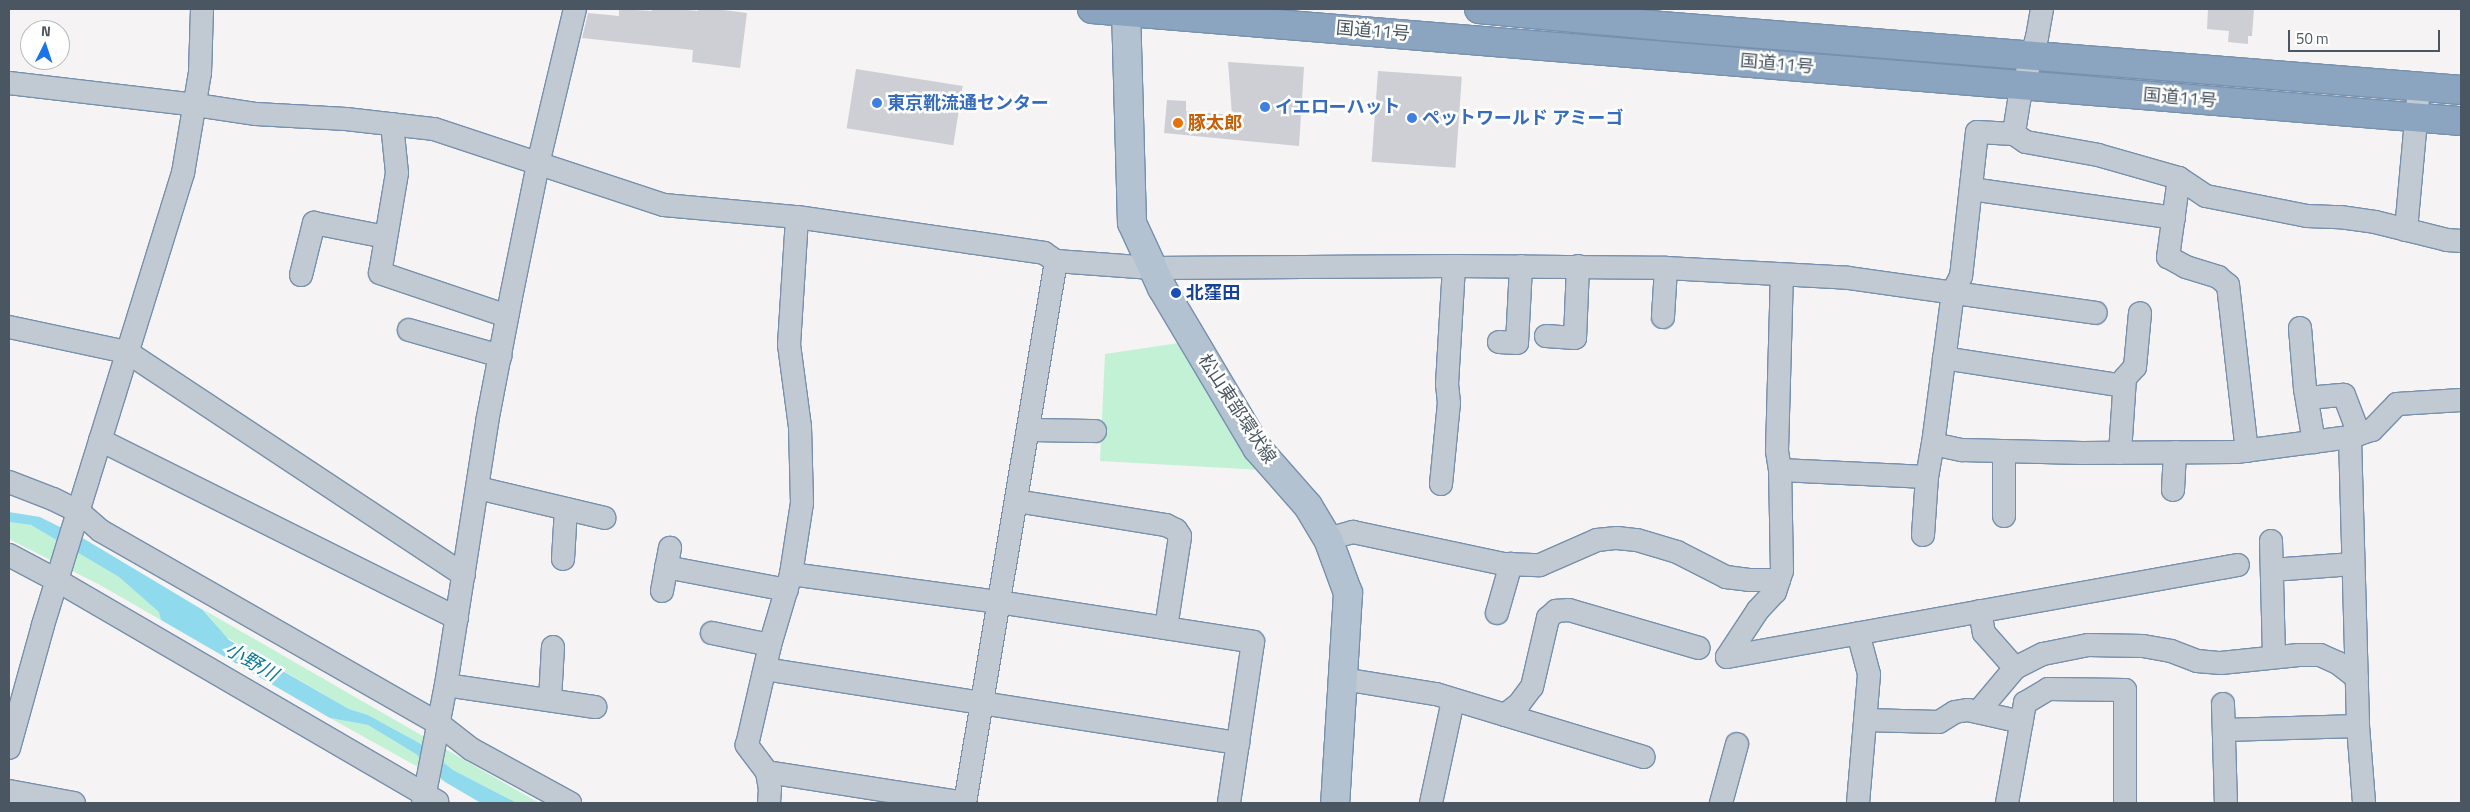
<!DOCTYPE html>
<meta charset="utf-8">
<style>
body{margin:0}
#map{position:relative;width:2470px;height:812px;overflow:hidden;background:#f5f3f3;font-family:"Titillium Web","Noto Sans JP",sans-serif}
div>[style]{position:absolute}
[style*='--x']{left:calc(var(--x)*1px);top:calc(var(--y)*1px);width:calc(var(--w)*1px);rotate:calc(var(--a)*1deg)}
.green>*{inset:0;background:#c3f1d5}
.water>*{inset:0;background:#90daee}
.building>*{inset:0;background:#cdcfd5;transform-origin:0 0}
.roads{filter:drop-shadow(1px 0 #7690ad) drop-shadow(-1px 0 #7690ad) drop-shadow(0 1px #7690ad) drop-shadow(0 -1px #7690ad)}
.minor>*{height:22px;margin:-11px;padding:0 11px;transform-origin:11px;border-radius:11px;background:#c1cad2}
.major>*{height:28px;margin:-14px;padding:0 14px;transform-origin:14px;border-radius:14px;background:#b3c2d1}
.highway>*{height:28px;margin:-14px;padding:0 14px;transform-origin:14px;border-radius:14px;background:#8ba5c1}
.dots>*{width:14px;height:14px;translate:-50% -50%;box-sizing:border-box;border:2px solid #fff;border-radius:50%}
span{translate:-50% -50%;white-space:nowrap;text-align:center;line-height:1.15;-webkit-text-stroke:5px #fff;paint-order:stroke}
.street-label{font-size:18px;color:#4a5661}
.shop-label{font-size:18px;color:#366cbe;font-weight:700}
.left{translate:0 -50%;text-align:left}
.food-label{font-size:18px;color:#c56008;font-weight:700}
.transit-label{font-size:18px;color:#164399;font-weight:700}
.water-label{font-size:19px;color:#0c7c9b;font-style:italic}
.frame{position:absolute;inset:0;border:10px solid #4a5661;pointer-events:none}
.north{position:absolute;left:20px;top:20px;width:50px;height:50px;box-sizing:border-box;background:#fff;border:1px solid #b7bbc0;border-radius:50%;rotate:4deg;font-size:14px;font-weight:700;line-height:20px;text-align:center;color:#4a5661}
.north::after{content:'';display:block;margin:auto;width:18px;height:22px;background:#1a73e8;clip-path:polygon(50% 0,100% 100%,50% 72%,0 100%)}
.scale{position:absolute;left:2288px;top:30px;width:152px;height:22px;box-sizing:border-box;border:2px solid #4a5661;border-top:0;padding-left:6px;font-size:15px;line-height:18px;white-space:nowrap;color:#4a5661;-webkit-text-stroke:4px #fff;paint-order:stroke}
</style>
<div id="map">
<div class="green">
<div style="clip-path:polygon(1179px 343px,1235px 438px,1263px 470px,1100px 461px,1105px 354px)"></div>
<div style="clip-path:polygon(9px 522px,31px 525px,119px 577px,160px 612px,161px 620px,100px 585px,9px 539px)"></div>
<div style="clip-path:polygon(204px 610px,539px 803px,517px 803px,453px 770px,421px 744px,368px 715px,349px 709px,226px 637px)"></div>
<div style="clip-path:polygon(330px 718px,368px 725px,417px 754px,445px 782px)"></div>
</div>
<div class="water">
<div style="clip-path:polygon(9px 512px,40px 517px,86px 540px,203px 610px,229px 640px,349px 709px,368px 715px,421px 744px,453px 770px,517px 803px,481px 803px,445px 782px,416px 754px,368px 725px,330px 718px,161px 620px,159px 612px,119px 577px,31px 525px,9px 522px)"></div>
</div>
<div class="building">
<div style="clip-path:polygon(619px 9px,652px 11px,652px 9px,673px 9px,698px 11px,698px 9px,715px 9px,747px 13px,740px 68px,692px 62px,693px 50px,582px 38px,588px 13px,619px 16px)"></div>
<div style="clip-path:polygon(2208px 9px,2254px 9px,2252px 36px,2248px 36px,2248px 44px,2228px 42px,2229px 31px,2207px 29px)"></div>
<div style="clip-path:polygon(1228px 62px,1304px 67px,1299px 146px,1164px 133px,1167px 100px,1186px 101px,1186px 111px,1232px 115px)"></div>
<div style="left:856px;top:69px;width:108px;height:60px;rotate:9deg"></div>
<div style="left:1378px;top:71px;width:84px;height:91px;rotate:4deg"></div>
</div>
<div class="roads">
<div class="minor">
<div style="--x:2042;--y:9;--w:28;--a:100"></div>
<div style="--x:2037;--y:37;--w:66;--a:105.7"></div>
<div style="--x:2019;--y:101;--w:33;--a:99"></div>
<div style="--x:2014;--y:134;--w:37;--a:-177"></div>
<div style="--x:1977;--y:132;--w:145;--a:96.3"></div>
<div style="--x:1961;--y:276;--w:18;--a:117"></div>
<div style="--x:1953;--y:292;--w:153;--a:97.5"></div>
<div style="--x:1933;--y:444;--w:30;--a:12"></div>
<div style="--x:1962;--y:450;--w:120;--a:1.4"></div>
<div style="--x:2082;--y:453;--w:154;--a:-0.4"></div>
<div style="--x:2236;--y:452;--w:115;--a:-7.5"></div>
<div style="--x:2350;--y:437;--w:23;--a:-18"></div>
<div style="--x:2372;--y:430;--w:36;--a:-46"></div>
<div style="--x:2397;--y:404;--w:64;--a:-3.6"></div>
<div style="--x:9;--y:83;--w:188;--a:6.7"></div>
<div style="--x:196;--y:105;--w:61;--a:8.5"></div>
<div style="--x:256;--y:114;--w:90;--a:3.2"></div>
<div style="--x:346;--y:119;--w:89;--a:6.5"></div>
<div style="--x:434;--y:129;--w:242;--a:18.3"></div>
<div style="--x:664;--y:205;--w:134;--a:5.2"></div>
<div style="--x:797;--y:217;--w:174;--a:8.3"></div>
<div style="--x:969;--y:242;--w:76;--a:8.3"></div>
<div style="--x:1044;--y:253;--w:14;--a:34"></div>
<div style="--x:1056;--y:261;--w:96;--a:4.2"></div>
<div style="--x:1152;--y:268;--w:302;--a:-0.4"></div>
<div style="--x:1454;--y:266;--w:212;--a:0.5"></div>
<div style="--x:1666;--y:268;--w:182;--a:3.1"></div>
<div style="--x:1848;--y:278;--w:250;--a:8"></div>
<div style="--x:392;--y:124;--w:49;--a:84.2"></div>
<div style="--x:397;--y:173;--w:101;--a:99.6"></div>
<div style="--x:380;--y:273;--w:134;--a:18.7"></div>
<div style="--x:2014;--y:134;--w:14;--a:34"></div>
<div style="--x:2026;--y:142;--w:73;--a:10.2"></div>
<div style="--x:2098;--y:155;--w:84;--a:15.9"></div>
<div style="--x:2179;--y:178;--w:32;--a:34"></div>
<div style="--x:2206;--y:196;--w:103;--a:11.2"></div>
<div style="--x:2307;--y:216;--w:33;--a:2"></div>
<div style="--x:2340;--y:217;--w:35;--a:8"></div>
<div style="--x:2375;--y:222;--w:74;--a:14"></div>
<div style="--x:2447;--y:240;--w:14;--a:4"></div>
<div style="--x:2179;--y:178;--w:80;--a:97.9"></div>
<div style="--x:2168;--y:257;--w:21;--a:29"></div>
<div style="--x:2186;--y:267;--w:34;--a:17"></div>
<div style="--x:2218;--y:277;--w:13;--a:39"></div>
<div style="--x:2228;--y:285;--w:167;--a:83.5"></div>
<div style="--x:1971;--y:189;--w:205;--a:8.1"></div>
<div style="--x:2406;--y:230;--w:143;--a:-84.8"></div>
<div style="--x:301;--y:275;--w:54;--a:-76"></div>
<div style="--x:314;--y:223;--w:73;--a:11"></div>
<div style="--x:1663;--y:317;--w:49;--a:-86.5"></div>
<div style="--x:9;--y:327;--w:121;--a:12"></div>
<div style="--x:127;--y:352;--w:404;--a:33.5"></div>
<div style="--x:2300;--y:328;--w:61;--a:85.3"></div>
<div style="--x:2305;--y:389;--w:54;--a:80.4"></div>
<div style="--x:409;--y:330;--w:95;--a:15.9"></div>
<div style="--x:1546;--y:336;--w:29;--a:4"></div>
<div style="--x:1575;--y:338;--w:72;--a:-87.6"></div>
<div style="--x:1499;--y:342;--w:18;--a:3"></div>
<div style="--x:1517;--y:343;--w:77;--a:-87"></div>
<div style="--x:1944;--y:358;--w:182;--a:8.8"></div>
<div style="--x:2307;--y:398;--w:37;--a:-5"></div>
<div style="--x:2344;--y:395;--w:42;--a:69"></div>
<div style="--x:1028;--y:430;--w:67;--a:0.9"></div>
<div style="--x:2350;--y:437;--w:289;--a:88.4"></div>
<div style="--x:2358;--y:726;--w:77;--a:85.5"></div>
<div style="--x:100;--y:440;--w:399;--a:26.5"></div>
<div style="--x:2004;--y:451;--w:65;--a:90"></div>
<div style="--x:2120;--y:453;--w:75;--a:-86.2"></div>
<div style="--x:2125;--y:378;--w:15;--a:-48"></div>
<div style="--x:2135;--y:367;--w:54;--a:-84.7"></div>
<div style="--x:1780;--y:470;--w:147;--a:2.7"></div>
<div style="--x:9;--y:482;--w:47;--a:21.1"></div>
<div style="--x:53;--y:499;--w:28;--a:26"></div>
<div style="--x:78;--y:511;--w:30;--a:41"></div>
<div style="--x:101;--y:531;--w:389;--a:29.7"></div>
<div style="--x:439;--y:724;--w:41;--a:38"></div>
<div style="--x:471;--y:749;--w:113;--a:28.6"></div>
<div style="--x:1441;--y:484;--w:81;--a:-84.4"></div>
<div style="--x:1449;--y:403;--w:19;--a:-96"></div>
<div style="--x:1447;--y:384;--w:118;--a:-86.6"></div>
<div style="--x:478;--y:488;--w:130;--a:13.3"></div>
<div style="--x:2173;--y:490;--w:38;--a:-87"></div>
<div style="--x:1016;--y:501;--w:152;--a:9.1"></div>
<div style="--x:1166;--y:525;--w:11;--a:27"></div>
<div style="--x:1176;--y:530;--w:7;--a:56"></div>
<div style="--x:1180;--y:536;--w:7;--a:98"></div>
<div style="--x:1179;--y:543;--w:86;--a:98.7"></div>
<div style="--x:1923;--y:535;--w:58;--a:-86.1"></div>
<div style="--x:1927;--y:477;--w:34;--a:-80"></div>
<div style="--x:1328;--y:539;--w:26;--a:-16"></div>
<div style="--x:1353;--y:532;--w:154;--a:12"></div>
<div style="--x:1504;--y:564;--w:36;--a:2"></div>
<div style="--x:1540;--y:565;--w:62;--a:-23.7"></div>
<div style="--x:1597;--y:540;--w:20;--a:-6"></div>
<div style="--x:1617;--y:538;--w:20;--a:6"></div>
<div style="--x:1637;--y:540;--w:42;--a:16.7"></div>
<div style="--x:1677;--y:552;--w:55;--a:27"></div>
<div style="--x:1726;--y:577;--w:23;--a:7"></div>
<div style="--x:1749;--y:580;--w:30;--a:0"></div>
<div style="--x:2271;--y:541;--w:116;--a:88.5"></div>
<div style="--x:9;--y:555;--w:55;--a:28"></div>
<div style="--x:58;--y:581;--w:439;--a:30.2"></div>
<div style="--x:563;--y:559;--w:50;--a:-86.6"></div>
<div style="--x:666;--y:567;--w:123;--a:10.8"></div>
<div style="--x:2272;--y:570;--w:81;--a:-4.2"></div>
<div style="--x:791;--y:574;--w:210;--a:7.7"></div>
<div style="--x:999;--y:602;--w:257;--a:8.9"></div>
<div style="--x:1253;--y:642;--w:163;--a:98.5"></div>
<div style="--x:662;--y:591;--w:44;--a:-79.5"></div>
<div style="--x:1980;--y:611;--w:22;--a:80"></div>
<div style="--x:1984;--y:633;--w:47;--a:48.5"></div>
<div style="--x:1497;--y:613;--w:51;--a:-74.1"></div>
<div style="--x:712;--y:633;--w:59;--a:11.7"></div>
<div style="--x:1727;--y:657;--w:519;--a:-10.21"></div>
<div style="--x:1727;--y:657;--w:56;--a:-56.6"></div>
<div style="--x:1758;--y:610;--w:25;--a:-47"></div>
<div style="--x:1775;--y:592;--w:22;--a:-72"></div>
<div style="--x:1782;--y:571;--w:101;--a:-91.1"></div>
<div style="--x:1780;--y:470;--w:19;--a:-99"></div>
<div style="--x:1777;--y:451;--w:176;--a:-88.4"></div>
<div style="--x:765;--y:669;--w:479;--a:8.9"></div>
<div style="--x:1343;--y:679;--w:94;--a:9.2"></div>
<div style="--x:1436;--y:694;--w:217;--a:16.9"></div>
<div style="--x:446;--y:685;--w:151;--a:8.4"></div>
<div style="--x:550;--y:700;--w:53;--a:-86.8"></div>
<div style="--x:2223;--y:704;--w:99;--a:88.3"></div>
<div style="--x:1978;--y:712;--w:57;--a:-49.9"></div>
<div style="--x:2015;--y:668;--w:31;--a:-27"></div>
<div style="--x:2043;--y:654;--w:46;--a:-11.3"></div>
<div style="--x:2088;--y:645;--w:55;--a:1"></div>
<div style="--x:2143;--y:646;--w:28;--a:10"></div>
<div style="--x:2171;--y:651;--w:28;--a:21"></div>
<div style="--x:2197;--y:661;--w:24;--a:5"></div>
<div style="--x:2221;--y:663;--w:78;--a:-5.9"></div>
<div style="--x:2299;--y:655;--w:21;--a:0"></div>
<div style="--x:2320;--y:655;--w:20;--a:24"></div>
<div style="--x:2338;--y:663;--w:24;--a:38"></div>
<div style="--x:1505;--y:715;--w:18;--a:-38"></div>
<div style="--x:1519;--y:704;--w:21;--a:-53"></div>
<div style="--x:1532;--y:687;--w:71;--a:-76.9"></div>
<div style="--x:1548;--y:618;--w:11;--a:-41"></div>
<div style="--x:1556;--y:611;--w:13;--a:-4"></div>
<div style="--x:1569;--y:610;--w:135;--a:16.3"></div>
<div style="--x:1865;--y:720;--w:74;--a:1.5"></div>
<div style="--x:1939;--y:722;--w:19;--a:-32"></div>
<div style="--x:1955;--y:712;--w:13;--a:-9"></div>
<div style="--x:1968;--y:710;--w:55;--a:12.5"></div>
<div style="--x:2225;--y:730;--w:133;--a:-1.7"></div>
<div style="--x:9;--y:748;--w:128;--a:-74.5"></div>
<div style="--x:43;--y:625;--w:473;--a:-72.8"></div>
<div style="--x:183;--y:173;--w:101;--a:-80.4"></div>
<div style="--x:200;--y:73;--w:64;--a:-88.2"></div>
<div style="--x:767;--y:772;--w:200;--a:8.9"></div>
<div style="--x:9;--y:791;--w:66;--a:10.5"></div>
<div style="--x:423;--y:803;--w:120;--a:-79"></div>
<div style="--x:446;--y:685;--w:266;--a:-81.1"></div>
<div style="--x:487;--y:422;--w:127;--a:-79.1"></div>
<div style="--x:511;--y:297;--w:136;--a:-78.5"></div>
<div style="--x:538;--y:164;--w:159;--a:-76.6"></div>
<div style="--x:769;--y:803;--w:14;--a:-86"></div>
<div style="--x:770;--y:789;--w:17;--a:-100"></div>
<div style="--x:767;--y:772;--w:34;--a:-127"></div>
<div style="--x:747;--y:745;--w:103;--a:-77"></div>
<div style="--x:770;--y:645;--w:74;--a:-73.5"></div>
<div style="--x:791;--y:574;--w:72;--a:-81.2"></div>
<div style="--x:802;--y:503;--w:76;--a:-91.5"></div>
<div style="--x:800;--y:427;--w:83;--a:-97.6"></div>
<div style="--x:789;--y:345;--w:128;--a:-86.4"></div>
<div style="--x:965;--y:803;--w:550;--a:-80.47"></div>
<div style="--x:1431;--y:803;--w:105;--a:-77.9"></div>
<div style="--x:1721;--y:803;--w:61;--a:-74.8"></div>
<div style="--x:1858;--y:803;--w:129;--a:-85.1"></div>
<div style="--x:1869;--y:674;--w:42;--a:-105"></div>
<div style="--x:2007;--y:803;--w:102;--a:-79.8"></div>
<div style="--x:2025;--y:703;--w:27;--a:-31"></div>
<div style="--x:2048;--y:689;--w:77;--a:0.7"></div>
<div style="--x:2125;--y:690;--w:113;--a:90"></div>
</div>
<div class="major">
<div style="--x:1126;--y:9;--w:214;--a:88.4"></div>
<div style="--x:1132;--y:223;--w:72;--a:65.2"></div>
<div style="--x:1162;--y:288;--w:186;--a:59.3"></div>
<div style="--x:1257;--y:448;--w:77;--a:48.7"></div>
<div style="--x:1308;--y:506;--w:39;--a:59"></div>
<div style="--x:1328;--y:539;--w:58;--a:69.7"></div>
<div style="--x:1348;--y:593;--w:210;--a:93.5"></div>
</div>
<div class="highway">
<div style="--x:1092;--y:9;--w:1374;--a:4.68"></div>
<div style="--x:1479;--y:9;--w:183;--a:5.3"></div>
<div style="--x:1661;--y:26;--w:803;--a:4.57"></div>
</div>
</div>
<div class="dots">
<div style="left:877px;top:103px;background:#3f7fe0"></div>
<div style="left:1265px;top:107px;background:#3f7fe0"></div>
<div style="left:1412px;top:118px;background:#3f7fe0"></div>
<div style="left:1178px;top:123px;background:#e8710a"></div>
<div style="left:1176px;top:293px;background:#1a4fb4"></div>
</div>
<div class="street-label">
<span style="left:1373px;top:31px;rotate:5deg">国道11号</span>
<span style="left:1777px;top:64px;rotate:5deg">国道11号</span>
<span style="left:2180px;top:98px;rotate:5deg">国道11号</span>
<span style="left:1237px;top:409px;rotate:57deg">松山東部環状線</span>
</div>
<div class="shop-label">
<span class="left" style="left:887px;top:103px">東京靴流通センター</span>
<span class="left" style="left:1275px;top:107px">イエローハット</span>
<span class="left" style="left:1422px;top:118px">ペットワールド アミーゴ</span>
</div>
<div class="food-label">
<span class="left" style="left:1188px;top:123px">豚太郎</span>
</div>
<div class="transit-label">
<span class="left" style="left:1186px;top:293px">北窪田</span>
</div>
<div class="water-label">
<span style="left:252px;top:661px;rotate:30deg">小野川</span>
</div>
<div class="frame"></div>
<div class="north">N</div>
<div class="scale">50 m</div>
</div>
